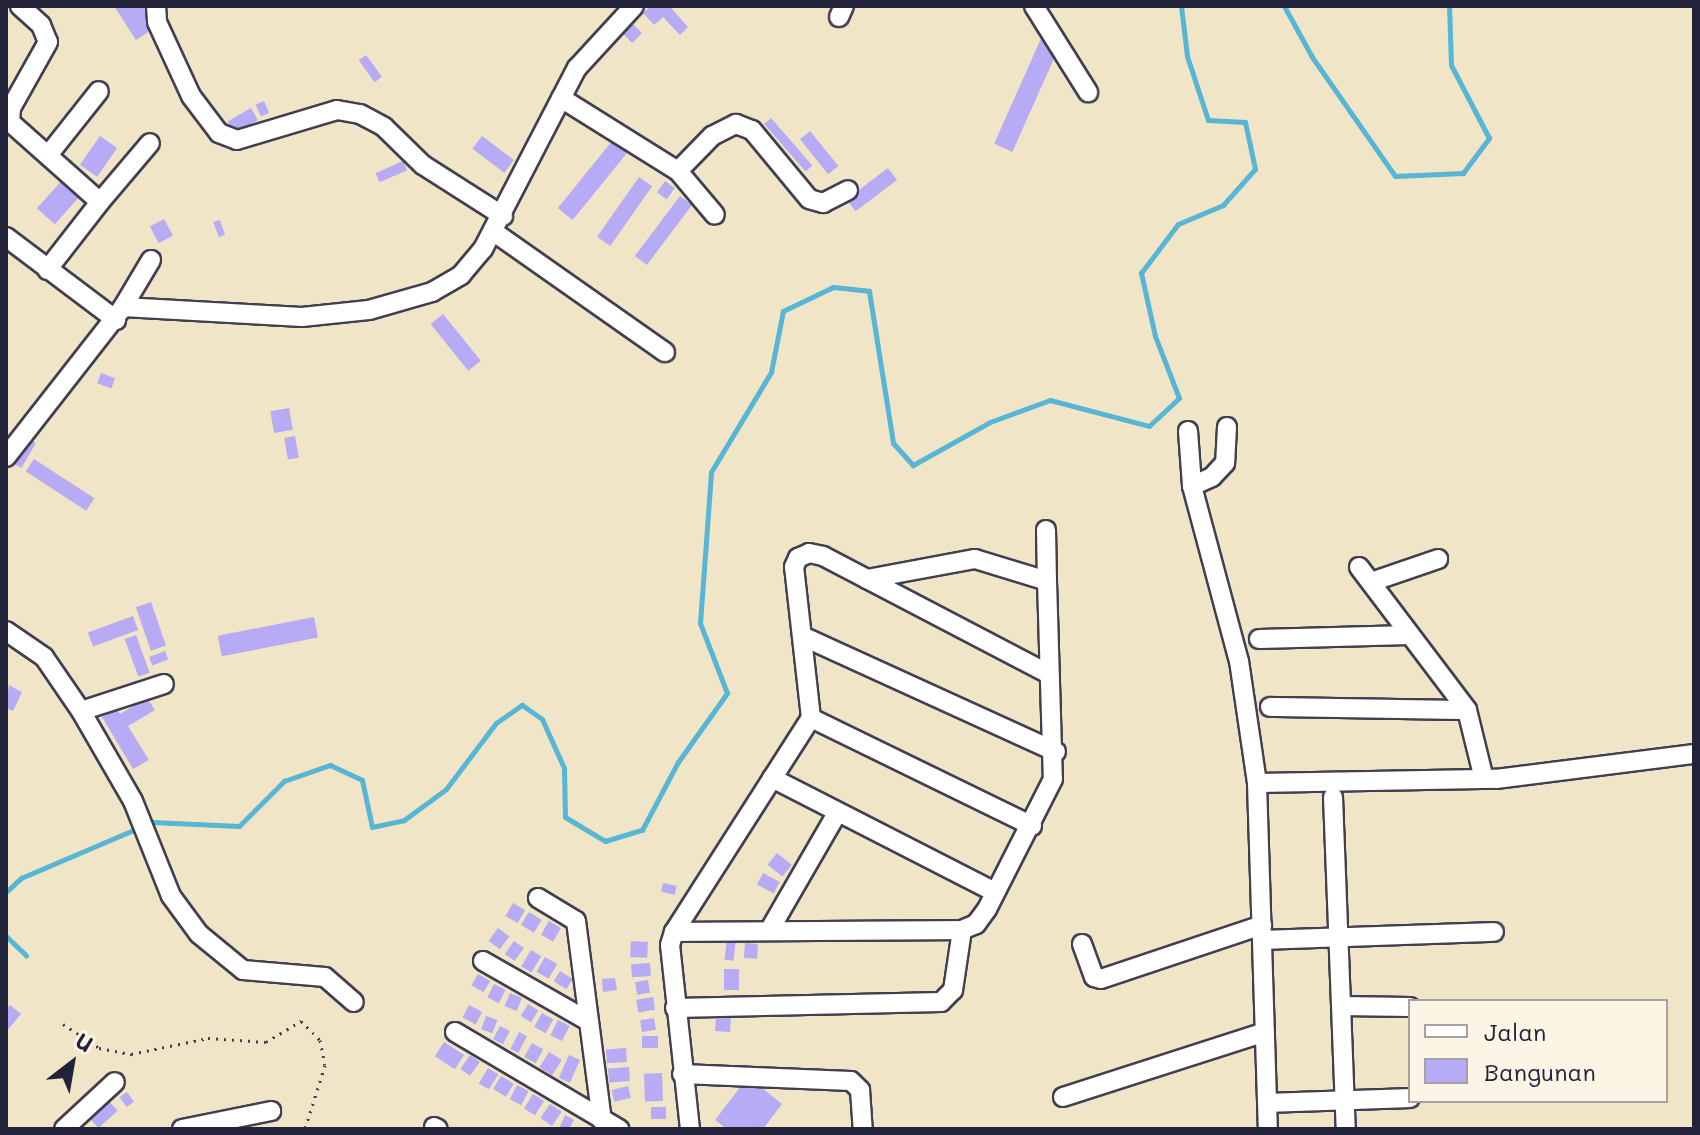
<!DOCTYPE html>
<style>
body{margin:0}
#map{position:relative;width:1700px;height:1135px;overflow:hidden;background:#f0e5c7;font-family:Mali,sans-serif}
div>[style]{position:absolute}
[style*='--x']{left:calc(var(--x)*1px);top:calc(var(--y)*1px);width:calc(var(--w)*1px);rotate:calc(var(--a)*1deg)}
.stream>*{height:5px;margin:-2.5px;padding:0 2.5px;transform-origin:2.5px;border-radius:2.5px;background:#57b5d5}
.building>*{inset:0;background:#b6abf4;transform-origin:0 0}
.path>*{height:3px;margin-top:-1.5px;transform-origin:0;background:repeating-linear-gradient(90deg,#413f50 0 2px,transparent 0 8px)}
.roads{filter:drop-shadow(2px 0 #413f50) drop-shadow(-2px 0 #413f50) drop-shadow(0 2px #413f50) drop-shadow(0 -2px #413f50)}
.minor>*{height:18px;margin:-9px;padding:0 9px;transform-origin:9px;border-radius:9px;background:#fff}
span{translate:-50% -50%;white-space:nowrap;text-align:center;line-height:1.15;-webkit-text-stroke:8px #fcf5e5;paint-order:stroke}
.frame{position:absolute;inset:0;border:8px solid #22223b;pointer-events:none}
.legend{position:absolute;left:1408px;top:999px;width:260px;height:104px;box-sizing:border-box;background:#fcf5e5;border:2px solid #a5a1a1;margin:0;padding:10px 14px;list-style:none;font-size:24px;color:#22223b}
.legend li{display:flex;align-items:center;gap:16px;height:40px}
.legend b{width:40px;border:2px solid #a5a1a1}
.north{position:absolute;left:32px;top:1023px;width:80px;height:80px;-webkit-text-stroke:6px #fcf5e5;paint-order:stroke;rotate:31deg;font-size:22px;font-weight:700;line-height:32px;text-align:center;color:#22223b}
.north::after{content:'';display:block;margin:auto;width:28px;height:36px;background:#22223b;clip-path:polygon(50% 0,100% 100%,50% 72%,0 100%)}
</style>
<div id="map">
<div class="stream">
<div style="--x:1284;--y:6;--w:58;--a:61.2"></div>
<div style="--x:1312;--y:57;--w:145;--a:55.1"></div>
<div style="--x:1395;--y:176;--w:68;--a:-2.5"></div>
<div style="--x:1463;--y:173;--w:44;--a:-53.4"></div>
<div style="--x:1489;--y:138;--w:82;--a:-117.5"></div>
<div style="--x:1451;--y:65;--w:59;--a:-91.9"></div>
<div style="--x:6;--y:892;--w:21;--a:-43"></div>
<div style="--x:21;--y:878;--w:142;--a:-23.1"></div>
<div style="--x:152;--y:822;--w:87;--a:2.6"></div>
<div style="--x:239;--y:826;--w:64;--a:-45"></div>
<div style="--x:284;--y:781;--w:49;--a:-19.2"></div>
<div style="--x:330;--y:765;--w:35;--a:25"></div>
<div style="--x:362;--y:780;--w:48;--a:78"></div>
<div style="--x:372;--y:827;--w:33;--a:-12"></div>
<div style="--x:404;--y:820;--w:52;--a:-36.4"></div>
<div style="--x:446;--y:789;--w:83;--a:-52.9"></div>
<div style="--x:496;--y:723;--w:32;--a:-35"></div>
<div style="--x:522;--y:705;--w:24;--a:35"></div>
<div style="--x:542;--y:719;--w:54;--a:65.8"></div>
<div style="--x:564;--y:768;--w:49;--a:88.8"></div>
<div style="--x:565;--y:817;--w:47;--a:31"></div>
<div style="--x:605;--y:841;--w:39;--a:-17"></div>
<div style="--x:642;--y:830;--w:77;--a:-62.1"></div>
<div style="--x:678;--y:762;--w:85;--a:-54.6"></div>
<div style="--x:727;--y:693;--w:75;--a:-111.1"></div>
<div style="--x:700;--y:623;--w:151;--a:-85.8"></div>
<div style="--x:711;--y:472;--w:117;--a:-59"></div>
<div style="--x:771;--y:372;--w:62;--a:-78.9"></div>
<div style="--x:783;--y:311;--w:55;--a:-25.6"></div>
<div style="--x:833;--y:287;--w:36;--a:6"></div>
<div style="--x:869;--y:291;--w:154;--a:81"></div>
<div style="--x:893;--y:443;--w:30;--a:48"></div>
<div style="--x:913;--y:465;--w:88;--a:-29.2"></div>
<div style="--x:990;--y:422;--w:64;--a:-20.1"></div>
<div style="--x:1050;--y:400;--w:102;--a:14.7"></div>
<div style="--x:1149;--y:426;--w:41;--a:-43"></div>
<div style="--x:1179;--y:398;--w:66;--a:-111.2"></div>
<div style="--x:1155;--y:336;--w:65;--a:-102.5"></div>
<div style="--x:1141;--y:273;--w:61;--a:-52.9"></div>
<div style="--x:1178;--y:224;--w:49;--a:-22.9"></div>
<div style="--x:1223;--y:205;--w:48;--a:-48.4"></div>
<div style="--x:1255;--y:169;--w:48;--a:-102"></div>
<div style="--x:1245;--y:122;--w:37;--a:-177"></div>
<div style="--x:1208;--y:120;--w:67;--a:-108.2"></div>
<div style="--x:1187;--y:56;--w:50;--a:-96.8"></div>
<div style="--x:6;--y:936;--w:28;--a:44"></div>
</div>
<div class="building">
<div style="clip-path:polygon(114px 6px,143px 6px,156px 27px,136px 40px)"></div>
<div style="clip-path:polygon(651px 6px,675px 6px,672px 9px,688px 27px,680px 35px,663px 17px,654px 25px,643px 13px)"></div>
<div style="left:630px;top:21px;width:17px;height:14px;rotate:45deg"></div>
<div style="left:1047px;top:25px;width:20px;height:130px;rotate:24deg"></div>
<div style="left:366px;top:55px;width:27px;height:9px;rotate:54deg"></div>
<div style="left:264px;top:101px;width:13px;height:9px;rotate:67deg"></div>
<div style="left:251px;top:108px;width:14px;height:27px;rotate:60deg"></div>
<div style="left:771px;top:118px;width:63px;height:9px;rotate:49deg"></div>
<div style="left:810px;top:131px;width:45px;height:13px;rotate:51deg"></div>
<div style="left:617px;top:135px;width:19px;height:94px;rotate:39deg"></div>
<div style="left:100px;top:136px;width:21px;height:35px;rotate:35deg"></div>
<div style="left:482px;top:136px;width:40px;height:16px;rotate:37deg"></div>
<div style="left:403px;top:161px;width:10px;height:30px;rotate:66deg"></div>
<div style="left:888px;top:168px;width:15px;height:52px;rotate:53deg"></div>
<div style="left:65px;top:177px;width:24px;height:42px;rotate:42deg"></div>
<div style="left:639px;top:177px;width:16px;height:73px;rotate:35deg"></div>
<div style="left:665px;top:181px;width:12px;height:14px;rotate:35deg"></div>
<div style="left:680px;top:196px;width:15px;height:75px;rotate:37deg"></div>
<div style="left:164px;top:219px;width:19px;height:16px;rotate:62deg"></div>
<div style="clip-path:polygon(220px 220px,225px 235px,219px 237px,213px 222px)"></div>
<div style="left:443px;top:314px;width:60px;height:16px;rotate:51deg"></div>
<div style="left:101px;top:373px;width:15px;height:11px;rotate:20deg"></div>
<div style="left:289px;top:408px;width:22px;height:19px;rotate:80deg"></div>
<div style="left:295px;top:436px;width:22px;height:11px;rotate:80deg"></div>
<div style="left:29px;top:439px;width:8px;height:29px;rotate:30deg"></div>
<div style="left:34px;top:459px;width:72px;height:15px;rotate:33deg"></div>
<div style="left:151px;top:602px;width:46px;height:16px;rotate:71deg"></div>
<div style="left:133px;top:616px;width:15px;height:48px;rotate:70deg"></div>
<div style="left:314px;top:617px;width:21px;height:98px;rotate:79deg"></div>
<div style="left:136px;top:635px;width:40px;height:12px;rotate:70deg"></div>
<div style="left:165px;top:651px;width:9px;height:17px;rotate:69deg"></div>
<div style="clip-path:polygon(9px 685px,22px 692px,13px 711px,6px 708px)"></div>
<div style="clip-path:polygon(147px 698px,155px 710px,128px 726px,149px 760px,133px 769px,102px 717px,116px 708px,120px 714px)"></div>
<div style="left:777px;top:853px;width:19px;height:15px;rotate:39deg"></div>
<div style="left:763px;top:873px;width:19px;height:13px;rotate:28deg"></div>
<div style="left:663px;top:883px;width:14px;height:9px;rotate:12deg"></div>
<div style="left:513px;top:903px;width:14px;height:15px;rotate:30deg"></div>
<div style="left:529px;top:912px;width:15px;height:15px;rotate:32deg"></div>
<div style="left:549px;top:921px;width:14px;height:16px;rotate:30deg"></div>
<div style="left:498px;top:928px;width:14px;height:16px;rotate:36deg"></div>
<div style="left:727px;top:937px;width:9px;height:23px;rotate:6deg"></div>
<div style="left:514px;top:941px;width:12px;height:16px;rotate:35deg"></div>
<div style="left:631px;top:941px;width:17px;height:16px;rotate:3deg"></div>
<div style="left:745px;top:943px;width:13px;height:15px;rotate:4deg"></div>
<div style="left:531px;top:950px;width:12px;height:19px;rotate:31deg"></div>
<div style="left:545px;top:957px;width:14px;height:17px;rotate:30deg"></div>
<div style="left:650px;top:963px;width:13px;height:19px;rotate:86deg"></div>
<div style="left:724px;top:969px;width:15px;height:21px"></div>
<div style="left:560px;top:971px;width:15px;height:12px;rotate:32deg"></div>
<div style="left:478px;top:974px;width:14px;height:13px;rotate:30deg"></div>
<div style="clip-path:polygon(615px 978px,617px 990px,603px 992px,602px 979px)"></div>
<div style="left:648px;top:980px;width:13px;height:13px;rotate:81deg"></div>
<div style="left:494px;top:984px;width:13px;height:15px;rotate:27deg"></div>
<div style="left:510px;top:993px;width:13px;height:14px;rotate:23deg"></div>
<div style="left:653px;top:997px;width:13px;height:17px;rotate:81deg"></div>
<div style="left:528px;top:1004px;width:12px;height:14px;rotate:31deg"></div>
<div style="clip-path:polygon(10px 1005px,21px 1014px,6px 1032px,6px 1009px)"></div>
<div style="left:469px;top:1005px;width:15px;height:14px;rotate:28deg"></div>
<div style="left:542px;top:1013px;width:13px;height:16px;rotate:29deg"></div>
<div style="left:486px;top:1016px;width:12px;height:14px;rotate:20deg"></div>
<div style="left:716px;top:1017px;width:15px;height:14px;rotate:4deg"></div>
<div style="left:654px;top:1018px;width:12px;height:14px;rotate:81deg"></div>
<div style="left:558px;top:1020px;width:13px;height:17px;rotate:27deg"></div>
<div style="left:500px;top:1026px;width:11px;height:15px;rotate:27deg"></div>
<div style="left:519px;top:1032px;width:9px;height:19px;rotate:27deg"></div>
<div style="left:642px;top:1036px;width:16px;height:12px"></div>
<div style="left:444px;top:1042px;width:24px;height:17px;rotate:33deg"></div>
<div style="left:532px;top:1043px;width:13px;height:16px;rotate:29deg"></div>
<div style="left:626px;top:1048px;width:14px;height:20px;rotate:86deg"></div>
<div style="left:549px;top:1052px;width:15px;height:18px;rotate:32deg"></div>
<div style="left:470px;top:1055px;width:12px;height:17px;rotate:35deg"></div>
<div style="left:569px;top:1055px;width:12px;height:25px;rotate:24deg"></div>
<div style="left:629px;top:1067px;width:14px;height:21px;rotate:86deg"></div>
<div style="left:488px;top:1068px;width:12px;height:18px;rotate:31deg"></div>
<div style="left:662px;top:1073px;width:28px;height:18px;rotate:88deg"></div>
<div style="left:501px;top:1076px;width:15px;height:15px;rotate:32deg"></div>
<div style="clip-path:polygon(748px 1077px,782px 1104px,763px 1129px,727px 1129px,715px 1120px)"></div>
<div style="left:517px;top:1085px;width:13px;height:16px;rotate:27deg"></div>
<div style="left:628px;top:1086px;width:12px;height:17px;rotate:76deg"></div>
<div style="left:127px;top:1092px;width:12px;height:9px;rotate:55deg"></div>
<div style="left:533px;top:1094px;width:13px;height:17px;rotate:32deg"></div>
<div style="left:109px;top:1101px;width:13px;height:26px;rotate:48deg"></div>
<div style="left:550px;top:1104px;width:14px;height:17px;rotate:34deg"></div>
<div style="left:651px;top:1107px;width:15px;height:12px"></div>
<div style="clip-path:polygon(565px 1115px,574px 1120px,569px 1129px,559px 1129px)"></div>
</div>
<div class="path">
<div style="--x:63;--y:1024;--w:43;--a:33.7"></div>
<div style="--x:99;--y:1048;--w:33;--a:11"></div>
<div style="--x:131;--y:1054;--w:79;--a:-11.7"></div>
<div style="--x:208;--y:1038;--w:58;--a:3.9"></div>
<div style="--x:266;--y:1042;--w:41;--a:-31"></div>
<div style="--x:301;--y:1021;--w:27;--a:45"></div>
<div style="--x:320;--y:1040;--w:25;--a:79"></div>
<div style="--x:325;--y:1065;--w:67;--a:107.4"></div>
</div>
<div class="roads">
<div class="minor">
<div style="--x:20;--y:6;--w:28;--a:42"></div>
<div style="--x:41;--y:25;--w:18;--a:68"></div>
<div style="--x:48;--y:42;--w:76;--a:119.3"></div>
<div style="--x:11;--y:108;--w:14;--a:94"></div>
<div style="--x:10;--y:122;--w:120;--a:41.6"></div>
<div style="--x:100;--y:202;--w:86;--a:127.9"></div>
<div style="--x:156;--y:6;--w:16;--a:86"></div>
<div style="--x:157;--y:22;--w:81;--a:65.3"></div>
<div style="--x:191;--y:96;--w:46;--a:52.9"></div>
<div style="--x:219;--y:133;--w:19;--a:21"></div>
<div style="--x:237;--y:140;--w:104;--a:-16.7"></div>
<div style="--x:337;--y:110;--w:23;--a:10"></div>
<div style="--x:360;--y:114;--w:27;--a:28"></div>
<div style="--x:384;--y:127;--w:54;--a:44.3"></div>
<div style="--x:423;--y:165;--w:95;--a:32.5"></div>
<div style="--x:1034;--y:6;--w:102;--a:57.9"></div>
<div style="--x:839;--y:17;--w:12;--a:-66"></div>
<div style="--x:561;--y:98;--w:138;--a:32"></div>
<div style="--x:678;--y:171;--w:49;--a:-45.8"></div>
<div style="--x:712;--y:136;--w:27;--a:-27"></div>
<div style="--x:736;--y:124;--w:17;--a:21"></div>
<div style="--x:752;--y:130;--w:89;--a:50.4"></div>
<div style="--x:809;--y:199;--w:15;--a:16"></div>
<div style="--x:823;--y:203;--w:28;--a:-27"></div>
<div style="--x:49;--y:154;--w:80;--a:-51.6"></div>
<div style="--x:678;--y:171;--w:57;--a:49.9"></div>
<div style="--x:100;--y:202;--w:77;--a:-49.7"></div>
<div style="--x:494;--y:232;--w:209;--a:35.1"></div>
<div style="--x:6;--y:237;--w:138;--a:37"></div>
<div style="--x:151;--y:260;--w:55;--a:120.8"></div>
<div style="--x:123;--y:307;--w:179;--a:3.2"></div>
<div style="--x:302;--y:317;--w:67;--a:-6"></div>
<div style="--x:369;--y:310;--w:66;--a:-15.9"></div>
<div style="--x:432;--y:292;--w:34;--a:-30"></div>
<div style="--x:461;--y:275;--w:34;--a:-50"></div>
<div style="--x:483;--y:249;--w:204;--a:-62.6"></div>
<div style="--x:577;--y:68;--w:84;--a:-47.4"></div>
<div style="--x:1227;--y:427;--w:36;--a:93"></div>
<div style="--x:1225;--y:463;--w:19;--a:133"></div>
<div style="--x:1212;--y:477;--w:22;--a:156"></div>
<div style="--x:1192;--y:486;--w:181;--a:75"></div>
<div style="--x:1239;--y:661;--w:123;--a:81.6"></div>
<div style="--x:1257;--y:783;--w:346;--a:88.2"></div>
<div style="--x:1188;--y:431;--w:55;--a:85.8"></div>
<div style="--x:6;--y:457;--w:190;--a:-52"></div>
<div style="--x:1046;--y:530;--w:51;--a:88.9"></div>
<div style="--x:1359;--y:567;--w:179;--a:52.9"></div>
<div style="--x:1467;--y:710;--w:71;--a:76.2"></div>
<div style="--x:867;--y:579;--w:110;--a:-10.5"></div>
<div style="--x:975;--y:559;--w:75;--a:17"></div>
<div style="--x:1047;--y:581;--w:198;--a:88.3"></div>
<div style="--x:1053;--y:779;--w:146;--a:116.9"></div>
<div style="--x:987;--y:909;--w:19;--a:126"></div>
<div style="--x:976;--y:924;--w:15;--a:157"></div>
<div style="--x:1371;--y:582;--w:71;--a:-18.9"></div>
<div style="--x:6;--y:631;--w:46;--a:34.4"></div>
<div style="--x:44;--y:657;--w:65;--a:55.6"></div>
<div style="--x:81;--y:711;--w:87;--a:-18"></div>
<div style="--x:802;--y:636;--w:279;--a:24.5"></div>
<div style="--x:1259;--y:639;--w:151;--a:-1.5"></div>
<div style="--x:1270;--y:707;--w:197;--a:0.9"></div>
<div style="--x:81;--y:711;--w:104;--a:60"></div>
<div style="--x:133;--y:801;--w:102;--a:68.2"></div>
<div style="--x:171;--y:896;--w:47;--a:53.6"></div>
<div style="--x:199;--y:934;--w:57;--a:39.3"></div>
<div style="--x:243;--y:970;--w:82;--a:4.9"></div>
<div style="--x:325;--y:977;--w:38;--a:41"></div>
<div style="--x:811;--y:718;--w:246;--a:26"></div>
<div style="--x:772;--y:778;--w:250;--a:27.1"></div>
<div style="--x:1257;--y:783;--w:239;--a:-1"></div>
<div style="--x:1496;--y:779;--w:200;--a:-7.2"></div>
<div style="--x:1333;--y:797;--w:332;--a:87.8"></div>
<div style="--x:538;--y:898;--w:44;--a:31.2"></div>
<div style="--x:576;--y:921;--w:201;--a:82.6"></div>
<div style="--x:769;--y:931;--w:136;--a:-60"></div>
<div style="--x:674;--y:932;--w:288;--a:-0.4"></div>
<div style="--x:962;--y:930;--w:61;--a:98.5"></div>
<div style="--x:953;--y:990;--w:17;--a:135"></div>
<div style="--x:941;--y:1002;--w:266;--a:178.7"></div>
<div style="--x:1263;--y:940;--w:231;--a:-2"></div>
<div style="--x:1082;--y:944;--w:35;--a:70"></div>
<div style="--x:1094;--y:977;--w:7;--a:16"></div>
<div style="--x:1101;--y:979;--w:170;--a:-18.5"></div>
<div style="--x:483;--y:961;--w:121;--a:29.7"></div>
<div style="--x:1341;--y:1006;--w:69;--a:0.8"></div>
<div style="--x:455;--y:1032;--w:191;--a:30.6"></div>
<div style="--x:682;--y:1074;--w:169;--a:2.4"></div>
<div style="--x:851;--y:1081;--w:13;--a:45"></div>
<div style="--x:860;--y:1090;--w:39;--a:86"></div>
<div style="--x:1063;--y:1097;--w:212;--a:-17.8"></div>
<div style="--x:1268;--y:1103;--w:142;--a:-2"></div>
<div style="--x:434;--y:1127;--w:4;--a:27"></div>
<div style="--x:64;--y:1129;--w:69;--a:-42.7"></div>
<div style="--x:182;--y:1129;--w:91;--a:-11.4"></div>
<div style="--x:690;--y:1129;--w:185;--a:-96.2"></div>
<div style="--x:670;--y:945;--w:14;--a:-73"></div>
<div style="--x:674;--y:932;--w:254;--a:-57.4"></div>
<div style="--x:811;--y:718;--w:152;--a:-96.4"></div>
<div style="--x:794;--y:567;--w:10;--a:-66"></div>
<div style="--x:798;--y:558;--w:12;--a:-24"></div>
<div style="--x:809;--y:553;--w:14;--a:12"></div>
<div style="--x:823;--y:556;--w:255;--a:27.6"></div>
</div>
</div>
<div class="frame"></div>
<ul class="legend">
<li><b style="height:10px;background:#fff"></b>Jalan</li>
<li><b style="height:22px;background:#b6abf4"></b>Bangunan</li>
</ul>
<div class="north">U</div>
</div>
